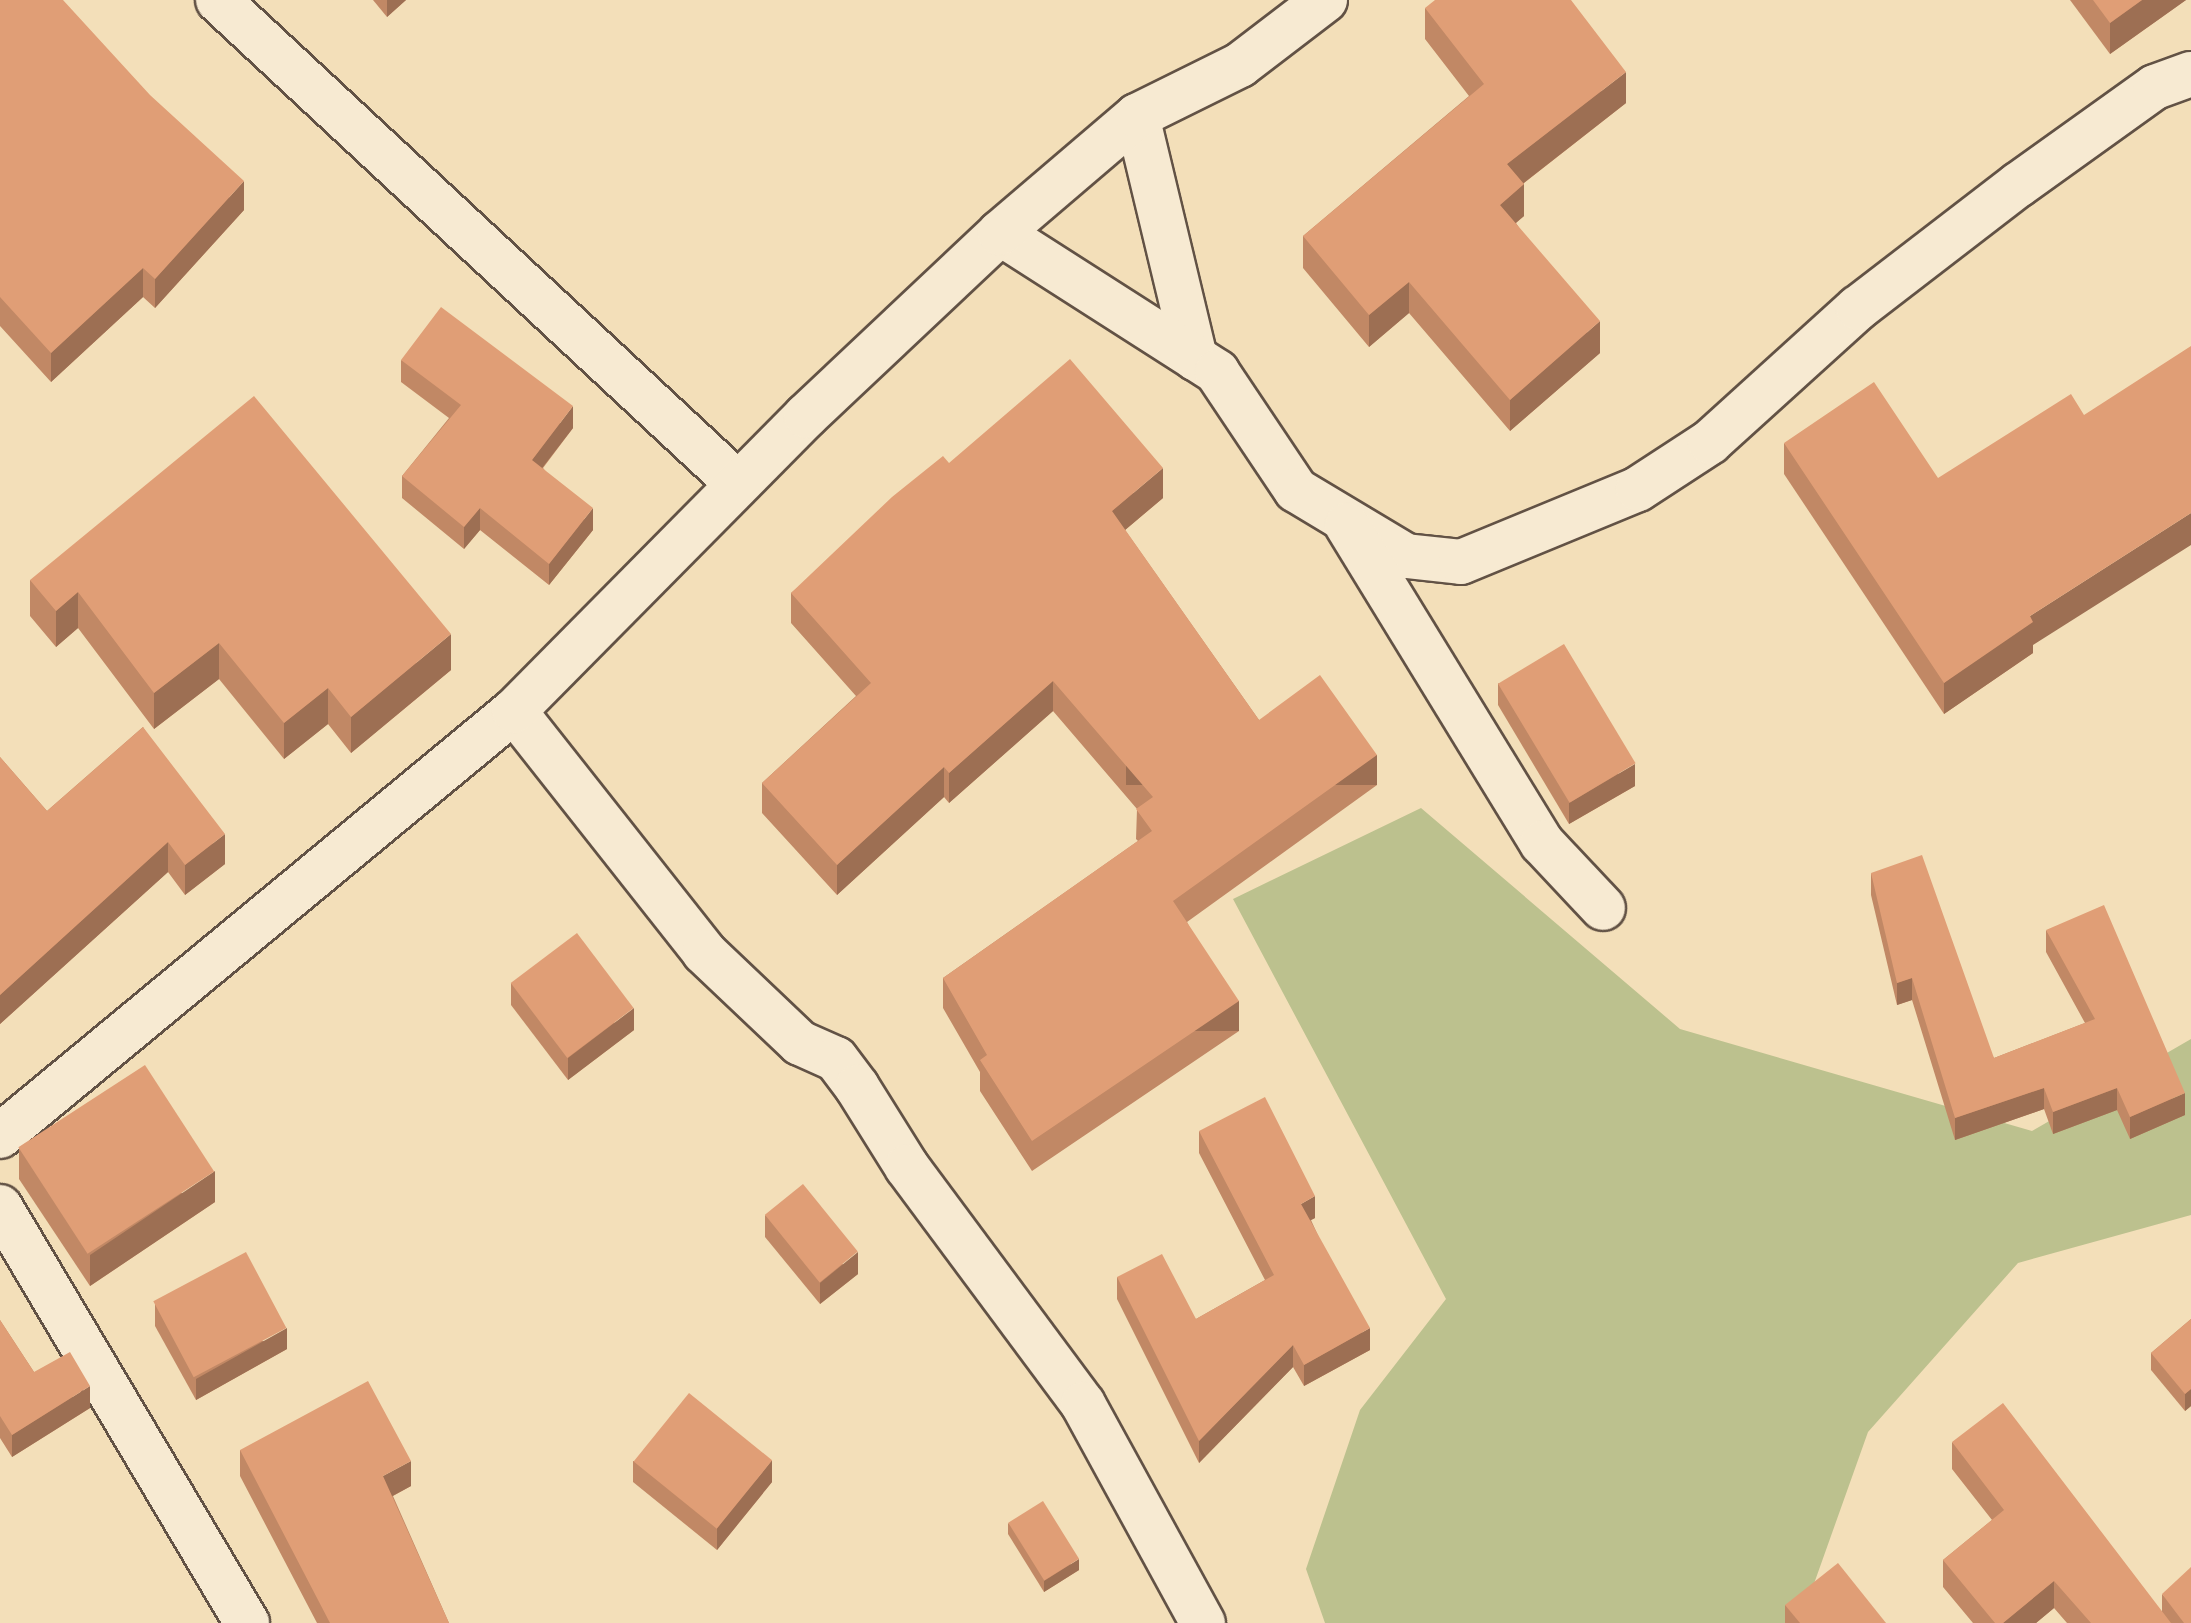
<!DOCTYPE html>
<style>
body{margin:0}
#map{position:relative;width:2191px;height:1623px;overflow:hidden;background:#f3dfb9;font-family:"IM FELL Double Pica",serif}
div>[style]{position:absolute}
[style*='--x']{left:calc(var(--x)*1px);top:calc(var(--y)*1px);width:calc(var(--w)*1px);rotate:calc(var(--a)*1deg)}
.green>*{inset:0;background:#bcc18e}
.roads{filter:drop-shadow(2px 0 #625245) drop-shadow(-2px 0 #625245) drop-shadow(0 2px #625245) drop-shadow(0 -2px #625245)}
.street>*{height:44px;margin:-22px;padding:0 22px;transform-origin:22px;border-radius:22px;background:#f7ead2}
.wall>*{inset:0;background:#c18865}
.shaded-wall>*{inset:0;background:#9d6f53;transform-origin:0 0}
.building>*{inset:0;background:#e09e76;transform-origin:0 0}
span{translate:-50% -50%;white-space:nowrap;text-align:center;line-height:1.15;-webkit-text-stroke:6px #f7ead2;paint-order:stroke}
</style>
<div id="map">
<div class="green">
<div style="clip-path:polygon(1421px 808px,1680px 1029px,2032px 1131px,2191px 1039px,2191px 1215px,2018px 1263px,1868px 1432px,1800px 1623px,1325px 1623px,1306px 1569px,1360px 1410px,1446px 1299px,1233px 899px)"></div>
</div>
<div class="roads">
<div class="street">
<div style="--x:218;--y:0;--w:710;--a:42.95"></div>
<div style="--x:1137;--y:116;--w:249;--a:76.5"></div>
<div style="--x:1000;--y:233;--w:258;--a:32.6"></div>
<div style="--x:1217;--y:372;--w:142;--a:56.2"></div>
<div style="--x:1296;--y:490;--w:128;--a:31"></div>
<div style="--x:1406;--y:556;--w:55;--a:6.2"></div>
<div style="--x:1461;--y:562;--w:191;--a:-22.4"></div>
<div style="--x:1638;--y:489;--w:86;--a:-33.1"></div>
<div style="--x:1710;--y:442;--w:200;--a:-42.2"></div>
<div style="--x:1858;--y:308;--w:202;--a:-37.6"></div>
<div style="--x:2018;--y:185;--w:168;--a:-35.6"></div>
<div style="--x:2155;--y:87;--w:38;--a:-20"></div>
<div style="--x:1347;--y:525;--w:373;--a:58.5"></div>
<div style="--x:1542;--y:843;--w:89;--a:46.8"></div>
<div style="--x:514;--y:711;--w:307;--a:51.7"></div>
<div style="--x:704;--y:952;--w:132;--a:43.5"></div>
<div style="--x:800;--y:1043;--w:39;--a:24"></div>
<div style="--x:836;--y:1059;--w:35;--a:53"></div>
<div style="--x:857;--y:1087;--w:94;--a:58"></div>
<div style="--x:907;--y:1167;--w:295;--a:53.4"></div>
<div style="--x:1083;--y:1404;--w:250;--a:61.3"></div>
<div style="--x:0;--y:1136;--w:667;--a:-39.59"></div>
<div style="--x:514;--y:711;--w:415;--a:-45.3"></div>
<div style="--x:806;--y:416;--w:267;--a:-43.3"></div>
<div style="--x:1000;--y:233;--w:180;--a:-40.5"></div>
<div style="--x:1137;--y:116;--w:115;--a:-26.3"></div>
<div style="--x:1240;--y:65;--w:107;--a:-37.4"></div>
<div style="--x:0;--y:1207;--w:484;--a:59.3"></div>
</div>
</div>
<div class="wall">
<div style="clip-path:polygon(0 0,244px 210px,155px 308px,143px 297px,51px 382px,0 326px)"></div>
<div style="clip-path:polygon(373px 0,406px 0,387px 17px)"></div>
<div style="clip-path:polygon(2070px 0,2186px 0,2110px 54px)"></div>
<div style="clip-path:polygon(1425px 8px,1626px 103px,1524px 183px,1524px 216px,1516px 223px,1600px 353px,1510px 431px,1409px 313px,1369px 347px,1303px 268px,1303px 236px,1469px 96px,1425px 39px)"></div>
<div style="clip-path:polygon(401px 360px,573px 428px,543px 468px,593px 530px,549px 585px,480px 530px,464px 549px,402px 498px,402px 476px,449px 418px,401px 382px)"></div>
<div style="clip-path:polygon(1784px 443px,2033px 645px,2033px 653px,1944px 714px,1784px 474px)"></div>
<div style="clip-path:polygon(949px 463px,1163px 498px,1125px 530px,1259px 720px,1377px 785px,1187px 922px,1239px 1031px,1032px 1171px,980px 1091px,980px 1072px,943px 1008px,943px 978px,1138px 841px,1136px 839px,1137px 809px,1053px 711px,949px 803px,944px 797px,837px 895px,762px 813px,762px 783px,856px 696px,791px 623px,791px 593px)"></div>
<div style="clip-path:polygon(30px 580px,451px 670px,351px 753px,328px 724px,284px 759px,219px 679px,154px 729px,78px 628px,56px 647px,30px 616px)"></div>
<div style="clip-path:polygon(1498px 683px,1635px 786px,1569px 824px,1498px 705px)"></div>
<div style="clip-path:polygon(143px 727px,225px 864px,185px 895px,168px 872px,0 1024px,0 757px,47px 811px)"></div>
<div style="clip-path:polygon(1871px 873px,1994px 1058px,2085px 1023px,2046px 952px,2046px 930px,2185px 1115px,2130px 1139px,2117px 1110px,2053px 1134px,2044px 1109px,1955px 1140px,1912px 1000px,1897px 1005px,1871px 895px)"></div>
<div style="clip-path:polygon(511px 983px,634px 1030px,568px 1080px,511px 1005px)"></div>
<div style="clip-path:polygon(1199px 1131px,1315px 1218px,1311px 1220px,1370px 1350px,1304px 1386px,1293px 1367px,1199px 1463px,1117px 1299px,1117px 1277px,1196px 1319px,1265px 1280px,1199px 1153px)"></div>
<div style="clip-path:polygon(19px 1148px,215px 1202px,90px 1286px,19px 1179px)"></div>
<div style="clip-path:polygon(765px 1215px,858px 1274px,820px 1304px,765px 1237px)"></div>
<div style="clip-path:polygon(155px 1304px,287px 1349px,196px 1400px,155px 1326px)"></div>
<div style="clip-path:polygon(2191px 1319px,2191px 1406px,2185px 1411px,2151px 1370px,2151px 1353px)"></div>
<div style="clip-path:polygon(0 1320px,34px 1372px,90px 1408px,12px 1457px,0 1438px)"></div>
<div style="clip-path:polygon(1952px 1442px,2162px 1612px,2162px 1594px,2191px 1623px,2067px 1623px,2054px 1608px,2036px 1623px,1973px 1623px,1943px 1587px,1943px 1560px,1992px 1520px,1952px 1469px)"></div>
<div style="clip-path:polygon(240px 1450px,411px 1486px,393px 1496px,449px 1623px,317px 1623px,240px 1476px)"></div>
<div style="clip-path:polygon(633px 1461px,772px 1482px,717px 1550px,633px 1482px)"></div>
<div style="clip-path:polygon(1008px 1523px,1079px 1570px,1044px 1592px,1008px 1534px)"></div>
<div style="clip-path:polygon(1785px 1605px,1886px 1623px,1785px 1623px)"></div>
</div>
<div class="shaded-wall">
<div style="clip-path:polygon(387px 0,406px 0,387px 17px)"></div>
<div style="clip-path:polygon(2142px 0,2186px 0,2110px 54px,2110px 23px)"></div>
<div style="clip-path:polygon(1626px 72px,1626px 103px,1507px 196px,1507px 164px)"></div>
<div style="clip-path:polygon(244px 181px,244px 210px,155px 308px,155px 279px)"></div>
<div style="clip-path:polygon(1524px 184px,1524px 216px,1500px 236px,1500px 205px)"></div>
<div style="clip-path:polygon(143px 268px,143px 297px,51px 382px,51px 353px)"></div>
<div style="clip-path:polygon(1409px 282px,1409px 313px,1369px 347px,1369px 315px)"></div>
<div style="clip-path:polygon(1600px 321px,1600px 353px,1510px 431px,1510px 400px)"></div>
<div style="clip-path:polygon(573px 406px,573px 428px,532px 481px,532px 460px)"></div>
<div style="clip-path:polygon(1163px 468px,1163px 498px,1112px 541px,1112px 511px)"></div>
<div style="clip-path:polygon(480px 508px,480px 530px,464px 549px,464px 527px)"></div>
<div style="clip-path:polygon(593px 508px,593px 530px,549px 585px,549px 564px)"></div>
<div style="clip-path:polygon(2191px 513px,2191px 545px,2033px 645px,2033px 653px,1944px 714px,1944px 683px,2030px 616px)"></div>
<div style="clip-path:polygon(78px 592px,78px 628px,56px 647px,56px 611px)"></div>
<div style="clip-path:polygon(451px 634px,451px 670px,351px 753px,351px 717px)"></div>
<div style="clip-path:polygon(219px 643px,219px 679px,154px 729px,154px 693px)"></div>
<div style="clip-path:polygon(1053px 681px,1053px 711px,949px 803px,949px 773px)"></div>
<div style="clip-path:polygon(328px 688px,328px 724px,284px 759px,284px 723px)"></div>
<div style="left:1377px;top:755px;width:30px;height:251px;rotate:90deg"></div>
<div style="clip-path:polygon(1635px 764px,1635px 786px,1569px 824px,1569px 803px)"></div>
<div style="clip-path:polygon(944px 767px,944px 797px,837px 895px,837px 865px)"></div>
<div style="clip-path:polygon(225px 834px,225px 864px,185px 895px,185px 865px)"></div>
<div style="clip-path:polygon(168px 842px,168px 872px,0 1024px,0 995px)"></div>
<div style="clip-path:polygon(1912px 978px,1912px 1000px,1897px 1005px,1897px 983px)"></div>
<div style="left:1239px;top:1001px;width:30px;height:250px;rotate:90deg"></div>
<div style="clip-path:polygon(634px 1008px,634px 1030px,568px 1080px,568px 1058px)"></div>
<div style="clip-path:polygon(2044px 1088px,2044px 1109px,1955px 1140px,1955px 1118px)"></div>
<div style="clip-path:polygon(2117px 1088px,2117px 1110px,2053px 1134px,2053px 1112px)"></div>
<div style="clip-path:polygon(2185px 1093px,2185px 1115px,2130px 1139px,2130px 1117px)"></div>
<div style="clip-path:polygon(215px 1171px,215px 1202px,90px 1286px,90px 1255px)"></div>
<div style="clip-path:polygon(1315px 1196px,1315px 1218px,1301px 1225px,1301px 1204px)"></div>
<div style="clip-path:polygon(858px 1252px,858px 1274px,820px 1304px,820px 1283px)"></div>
<div style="clip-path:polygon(287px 1328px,287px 1349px,196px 1400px,196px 1379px)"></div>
<div style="clip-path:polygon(1370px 1328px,1370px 1350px,1304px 1386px,1304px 1365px)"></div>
<div style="clip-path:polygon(1293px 1345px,1293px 1367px,1199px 1463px,1199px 1441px)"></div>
<div style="clip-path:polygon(90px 1386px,90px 1408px,12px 1457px,12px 1435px)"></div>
<div style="clip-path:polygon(2191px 1389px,2191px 1406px,2185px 1411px,2185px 1394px)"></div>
<div style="clip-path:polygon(772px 1460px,772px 1482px,717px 1550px,717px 1528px)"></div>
<div style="clip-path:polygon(411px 1461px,411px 1486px,383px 1501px,383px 1476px)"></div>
<div style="clip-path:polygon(1079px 1559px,1079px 1570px,1044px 1592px,1044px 1581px)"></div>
<div style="clip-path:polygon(2054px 1581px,2054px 1608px,2036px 1623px,2003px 1623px)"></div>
</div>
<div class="building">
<div style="clip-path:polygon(0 0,63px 0,150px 95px,244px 181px,155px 279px,143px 268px,51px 353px,0 297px)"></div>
<div style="clip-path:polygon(1435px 0,1571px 0,1626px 72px,1507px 164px,1524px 184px,1500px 205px,1600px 321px,1510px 400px,1409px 282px,1369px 315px,1303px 236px,1484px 84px,1425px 8px)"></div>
<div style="clip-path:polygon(2093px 0,2142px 0,2110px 23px)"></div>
<div style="clip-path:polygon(441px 307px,573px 406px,532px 460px,593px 508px,549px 564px,480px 508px,464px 527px,402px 476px,461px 405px,401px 360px)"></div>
<div style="clip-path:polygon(2191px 346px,2191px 513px,2030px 616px,2033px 622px,1944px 683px,1784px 443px,1874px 382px,1938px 478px,2071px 394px,2084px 415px)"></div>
<div style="clip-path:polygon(1070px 359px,1163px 468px,1112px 511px,1259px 720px,1320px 675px,1377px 755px,1173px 901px,1239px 1001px,1032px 1141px,980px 1060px,987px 1055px,943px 978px,1152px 831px,1136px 809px,1153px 797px,1053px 681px,949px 773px,944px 767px,837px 865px,762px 783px,871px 683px,791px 593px,892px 497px,943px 456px,949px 463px)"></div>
<div style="clip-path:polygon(254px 396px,451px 634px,351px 717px,328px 688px,284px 723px,219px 643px,154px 693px,78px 592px,56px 611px,30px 580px)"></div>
<div style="left:1564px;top:644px;width:139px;height:77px;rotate:59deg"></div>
<div style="clip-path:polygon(143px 727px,225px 834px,185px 865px,168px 842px,0 995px,0 757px,47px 811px)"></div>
<div style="clip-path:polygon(1922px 855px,1994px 1058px,2095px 1019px,2046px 930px,2104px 905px,2185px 1093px,2130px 1117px,2117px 1088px,2053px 1112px,2044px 1088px,1955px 1118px,1912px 978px,1897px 983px,1871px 873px)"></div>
<div style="left:577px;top:933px;width:94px;height:83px;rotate:53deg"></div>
<div style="left:145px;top:1065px;width:127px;height:151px;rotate:57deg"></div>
<div style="clip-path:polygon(1265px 1097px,1315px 1196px,1301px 1204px,1370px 1328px,1304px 1365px,1293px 1345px,1199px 1441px,1117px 1277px,1162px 1254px,1196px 1319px,1274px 1275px,1199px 1131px)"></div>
<div style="left:803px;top:1184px;width:87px;height:49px;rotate:51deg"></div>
<div style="left:246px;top:1252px;width:86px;height:105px;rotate:62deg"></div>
<div style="clip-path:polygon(2191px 1319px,2191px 1389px,2185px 1394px,2151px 1353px)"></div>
<div style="clip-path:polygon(0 1320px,34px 1372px,70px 1352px,90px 1386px,12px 1435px,0 1416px)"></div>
<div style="clip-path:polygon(368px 1381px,411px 1461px,383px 1476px,449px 1623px,330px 1623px,240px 1450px)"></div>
<div style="left:689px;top:1393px;width:107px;height:88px;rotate:39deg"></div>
<div style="clip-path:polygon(2003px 1403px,2171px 1623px,2091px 1623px,2054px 1581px,2003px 1623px,1995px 1623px,1943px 1560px,2004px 1510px,1952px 1442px)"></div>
<div style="left:1043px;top:1501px;width:68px;height:41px;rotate:58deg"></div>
<div style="clip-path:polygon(1838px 1563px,1886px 1623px,1800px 1623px,1785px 1605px)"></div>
<div style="clip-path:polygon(2191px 1567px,2191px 1623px,2184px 1623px,2162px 1594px)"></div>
</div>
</div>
